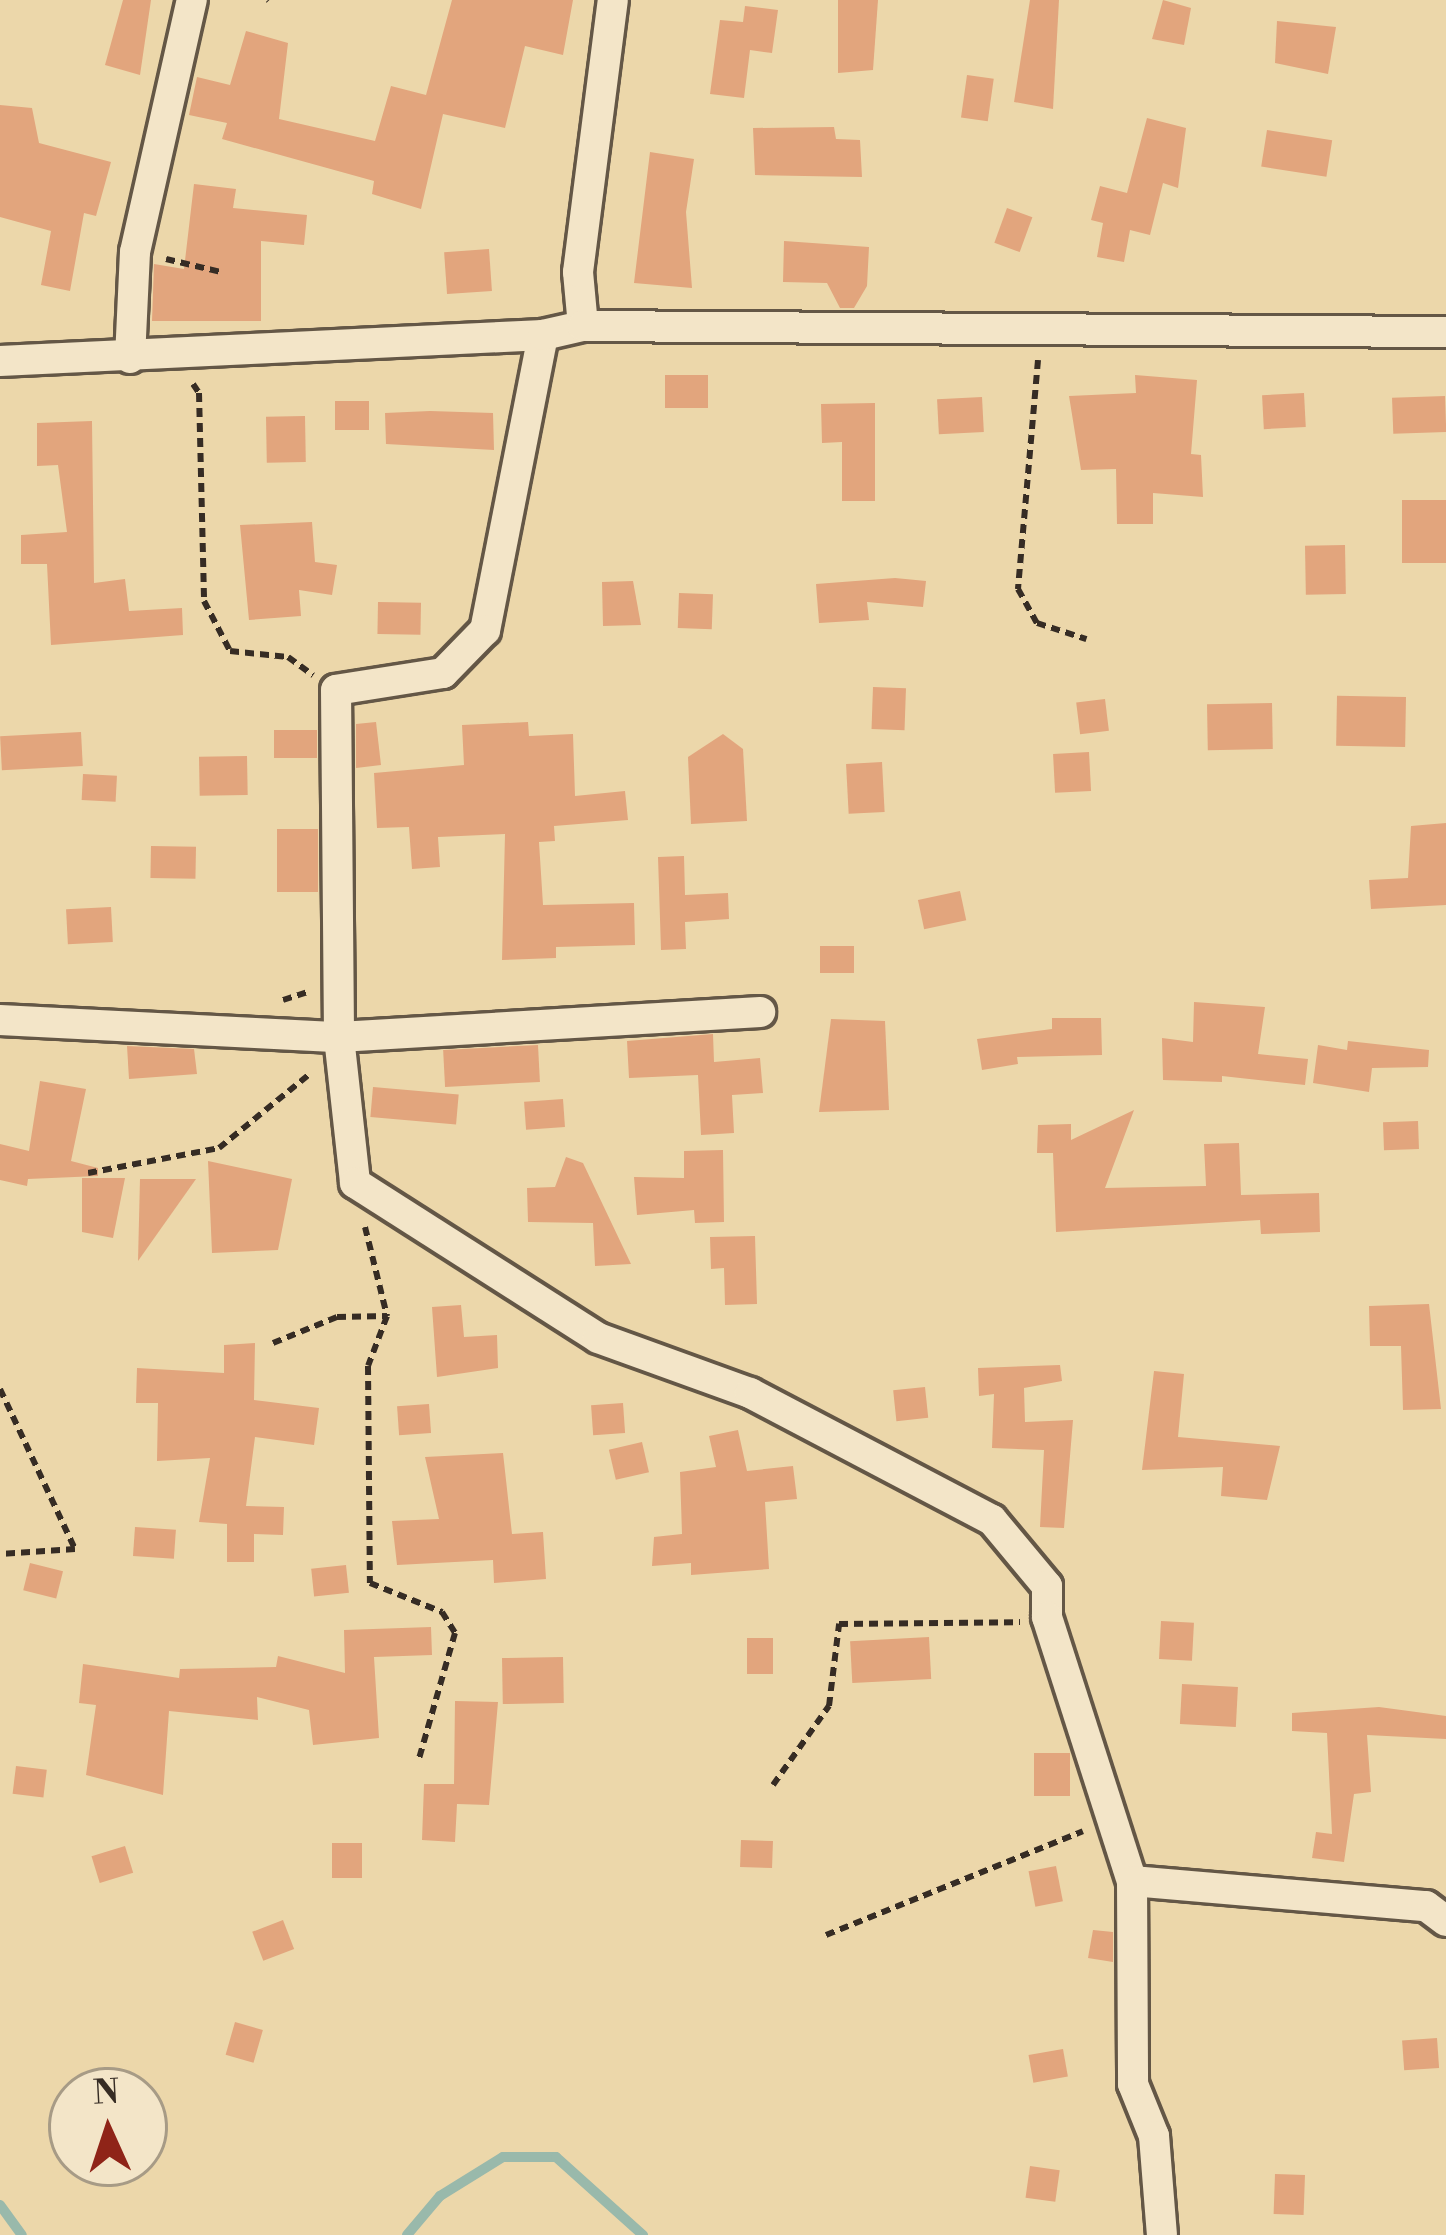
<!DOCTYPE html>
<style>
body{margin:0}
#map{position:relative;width:1446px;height:2235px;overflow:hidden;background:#ecd7aa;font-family:"Libre Bodoni",serif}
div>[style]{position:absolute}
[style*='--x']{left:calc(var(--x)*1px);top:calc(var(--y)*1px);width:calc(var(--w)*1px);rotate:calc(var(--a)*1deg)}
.stream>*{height:10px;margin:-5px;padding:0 5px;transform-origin:5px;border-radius:5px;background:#99b9ab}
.building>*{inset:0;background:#e2a57d;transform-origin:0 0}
.path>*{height:6px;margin-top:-3px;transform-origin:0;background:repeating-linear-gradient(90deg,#362c24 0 9px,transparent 0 15px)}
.roads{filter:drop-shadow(3px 0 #645746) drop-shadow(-3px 0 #645746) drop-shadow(0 3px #645746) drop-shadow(0 -3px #645746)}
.minor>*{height:30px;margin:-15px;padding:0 15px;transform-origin:15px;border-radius:15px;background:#f3e5c8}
span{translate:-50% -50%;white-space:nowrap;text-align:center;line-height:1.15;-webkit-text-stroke:9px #f3e5c8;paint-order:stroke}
.north{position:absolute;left:48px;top:2067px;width:120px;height:120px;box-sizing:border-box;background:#f3e5c8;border:3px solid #a79b86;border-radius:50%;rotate:357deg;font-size:33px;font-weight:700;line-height:48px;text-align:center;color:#362c24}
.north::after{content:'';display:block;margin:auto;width:42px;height:54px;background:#8f2418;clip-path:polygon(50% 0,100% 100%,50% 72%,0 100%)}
</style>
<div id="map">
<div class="stream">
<div style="--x:0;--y:2205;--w:37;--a:54"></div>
<div style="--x:407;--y:2235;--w:51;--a:-49.8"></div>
<div style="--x:440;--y:2196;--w:74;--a:-31.8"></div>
<div style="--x:503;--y:2157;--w:53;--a:0"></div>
<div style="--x:556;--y:2157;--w:117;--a:41.9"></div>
</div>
<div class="building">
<div style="clip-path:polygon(123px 0,151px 0,140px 75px,105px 65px)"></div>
<div style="clip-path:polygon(452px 0,573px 0,563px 55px,525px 46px,505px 128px,443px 114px,421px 209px,372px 194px,374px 181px,222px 139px,227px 123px,189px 115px,197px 77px,230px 85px,246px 31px,288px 43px,279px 119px,375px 141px,391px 86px,426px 95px)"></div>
<div style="clip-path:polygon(838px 0,878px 0,873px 70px,838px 73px)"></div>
<div style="clip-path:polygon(1030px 0,1059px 0,1053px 109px,1014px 102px)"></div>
<div style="clip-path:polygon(1163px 0,1191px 8px,1184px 45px,1152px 39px)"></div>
<div style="clip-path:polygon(745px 6px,778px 10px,772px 53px,750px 50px,744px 98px,710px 94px,720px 20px,743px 22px)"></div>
<div style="clip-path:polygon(1277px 21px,1336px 27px,1328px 74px,1275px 63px)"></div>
<div style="left:967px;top:75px;width:27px;height:43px;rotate:8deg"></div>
<div style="clip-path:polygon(0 105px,32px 108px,39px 143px,111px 162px,96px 216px,84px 213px,70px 291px,41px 285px,51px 231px,0 217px)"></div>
<div style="clip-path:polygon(1147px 118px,1186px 128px,1178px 188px,1163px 183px,1150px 235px,1130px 230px,1124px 262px,1097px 257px,1103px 223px,1091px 220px,1100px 186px,1127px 193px)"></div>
<div style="clip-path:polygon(834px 127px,836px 139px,860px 140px,862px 177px,755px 175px,753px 128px)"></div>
<div style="left:1267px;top:130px;width:66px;height:37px;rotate:9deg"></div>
<div style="clip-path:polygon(650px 152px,694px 159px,686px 212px,692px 288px,634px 283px)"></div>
<div style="clip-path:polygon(194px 184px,236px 189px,233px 208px,307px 215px,304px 245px,261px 241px,261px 321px,152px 321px,154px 264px,184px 269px)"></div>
<div style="left:1007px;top:208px;width:27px;height:37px;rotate:20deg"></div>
<div style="clip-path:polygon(784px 241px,869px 247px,867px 286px,854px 308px,840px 308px,827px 283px,783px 282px)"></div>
<div style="left:489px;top:249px;width:42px;height:45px;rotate:86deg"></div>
<div style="left:708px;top:375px;width:33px;height:43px;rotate:90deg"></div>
<div style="clip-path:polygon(1135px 375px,1197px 380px,1191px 454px,1201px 455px,1203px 497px,1153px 493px,1153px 524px,1117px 524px,1116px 469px,1081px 470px,1069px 396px,1136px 393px)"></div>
<div style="left:1304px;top:393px;width:34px;height:42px;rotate:87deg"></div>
<div style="left:1445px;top:396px;width:36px;height:53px;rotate:88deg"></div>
<div style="left:982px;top:397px;width:35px;height:45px;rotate:87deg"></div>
<div style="left:335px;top:401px;width:34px;height:29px"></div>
<div style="clip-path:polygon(875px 403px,875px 501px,842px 501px,842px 442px,822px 443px,821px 404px)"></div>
<div style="clip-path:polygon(430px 411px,493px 413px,494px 450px,386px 444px,385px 413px)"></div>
<div style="left:305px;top:416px;width:46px;height:39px;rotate:89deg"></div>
<div style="clip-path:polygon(92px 421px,94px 583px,125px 579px,129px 611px,182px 608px,183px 635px,51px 645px,47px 564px,21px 564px,21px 535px,67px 532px,58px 465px,37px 466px,37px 423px)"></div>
<div style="left:1402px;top:500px;width:44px;height:63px"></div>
<div style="clip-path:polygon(312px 522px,315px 562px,337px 565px,332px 595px,299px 590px,301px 616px,249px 620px,240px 525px)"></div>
<div style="left:1345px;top:545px;width:49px;height:40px;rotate:89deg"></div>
<div style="clip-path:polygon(895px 578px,926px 581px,923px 607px,867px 602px,869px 620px,819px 623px,816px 584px)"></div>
<div style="clip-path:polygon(633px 581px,641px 625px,603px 626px,602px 582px)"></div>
<div style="left:679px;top:593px;width:34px;height:35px;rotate:2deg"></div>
<div style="left:378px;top:602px;width:43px;height:32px;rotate:1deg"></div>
<div style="left:873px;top:687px;width:33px;height:42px;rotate:2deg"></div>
<div style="left:1406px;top:697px;width:50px;height:69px;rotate:91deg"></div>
<div style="left:1105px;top:699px;width:32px;height:29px;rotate:83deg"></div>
<div style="left:1272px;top:703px;width:46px;height:65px;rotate:89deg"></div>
<div style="clip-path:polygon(376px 722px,381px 765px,356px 768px,356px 724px)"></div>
<div style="clip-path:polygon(528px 722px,529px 736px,573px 734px,575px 796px,625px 791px,628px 820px,554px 826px,555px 841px,539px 842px,543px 905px,634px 903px,635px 945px,556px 947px,556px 958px,502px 960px,505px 834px,438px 837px,440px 867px,412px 869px,409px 827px,377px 828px,374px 773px,464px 765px,462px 725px)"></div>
<div style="left:317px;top:730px;width:28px;height:43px;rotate:90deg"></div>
<div style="left:81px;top:732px;width:34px;height:81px;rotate:87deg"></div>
<div style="clip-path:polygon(723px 734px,743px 749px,747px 821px,691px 824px,688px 757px)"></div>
<div style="left:1089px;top:752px;width:39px;height:36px;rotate:87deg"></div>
<div style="left:247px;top:756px;width:39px;height:48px;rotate:89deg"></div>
<div style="left:882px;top:762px;width:50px;height:36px;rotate:87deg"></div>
<div style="left:83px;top:774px;width:34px;height:26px;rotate:3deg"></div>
<div style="clip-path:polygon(1446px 823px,1446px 905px,1371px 909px,1369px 880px,1408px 878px,1411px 826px)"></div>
<div style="left:277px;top:829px;width:41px;height:63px"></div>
<div style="left:151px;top:846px;width:45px;height:32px;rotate:1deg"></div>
<div style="clip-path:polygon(684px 856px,685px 895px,728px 893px,729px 919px,685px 922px,686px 949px,661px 950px,658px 857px)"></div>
<div style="left:960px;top:891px;width:30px;height:43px;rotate:78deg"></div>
<div style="left:111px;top:907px;width:35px;height:45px;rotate:87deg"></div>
<div style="left:820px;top:946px;width:34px;height:27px"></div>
<div style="clip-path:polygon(1194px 1002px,1265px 1007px,1258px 1054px,1308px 1059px,1305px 1085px,1222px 1076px,1222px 1082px,1163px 1080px,1162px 1038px,1193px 1042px)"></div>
<div style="clip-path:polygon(1052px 1018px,1101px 1018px,1102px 1055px,1017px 1057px,1018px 1064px,982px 1070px,977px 1039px,1052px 1029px)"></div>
<div style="clip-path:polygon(831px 1019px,885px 1021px,889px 1110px,819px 1112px)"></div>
<div style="clip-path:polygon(713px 1034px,714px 1062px,760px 1058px,763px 1093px,732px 1095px,734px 1133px,701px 1135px,698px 1075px,629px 1078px,627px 1041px)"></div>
<div style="clip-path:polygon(1348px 1041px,1429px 1050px,1428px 1067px,1372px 1068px,1369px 1092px,1313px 1083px,1318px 1045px,1347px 1050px)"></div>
<div style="left:538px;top:1045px;width:37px;height:95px;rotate:87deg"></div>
<div style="clip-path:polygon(127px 1046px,194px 1049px,197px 1074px,129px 1079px)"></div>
<div style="clip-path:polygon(40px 1081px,86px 1089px,71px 1161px,98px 1168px,98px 1176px,28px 1179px,27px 1186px,0 1180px,0 1144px,29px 1151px)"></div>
<div style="left:373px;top:1087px;width:86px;height:30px;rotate:5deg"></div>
<div style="left:563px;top:1099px;width:28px;height:39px;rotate:86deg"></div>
<div style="clip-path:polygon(1134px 1110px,1105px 1188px,1206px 1186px,1204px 1144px,1239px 1143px,1241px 1195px,1319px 1193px,1320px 1232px,1261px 1234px,1260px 1220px,1056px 1232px,1053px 1153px,1037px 1153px,1038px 1125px,1071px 1124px,1071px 1140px)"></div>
<div style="left:1418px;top:1121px;width:28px;height:35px;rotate:88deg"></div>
<div style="clip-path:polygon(723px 1150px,724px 1222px,695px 1223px,694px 1210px,637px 1215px,634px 1177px,684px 1178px,684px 1151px)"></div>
<div style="clip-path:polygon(566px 1157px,583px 1163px,631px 1264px,595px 1266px,593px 1223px,528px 1222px,527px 1188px,555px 1187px)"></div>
<div style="clip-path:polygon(208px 1161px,292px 1179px,278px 1250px,212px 1253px)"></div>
<div style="clip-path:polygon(82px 1178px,125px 1178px,113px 1238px,82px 1232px)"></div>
<div style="clip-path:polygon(140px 1179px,196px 1179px,138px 1261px)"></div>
<div style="clip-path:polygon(755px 1236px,757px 1304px,725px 1305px,724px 1268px,711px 1269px,710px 1237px)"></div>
<div style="clip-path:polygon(1429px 1304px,1441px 1409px,1403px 1410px,1401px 1346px,1370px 1346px,1369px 1306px)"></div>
<div style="clip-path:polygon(461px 1305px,464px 1337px,497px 1335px,498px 1368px,437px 1377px,432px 1307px)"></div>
<div style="clip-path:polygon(255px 1343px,254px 1400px,319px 1408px,314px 1445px,255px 1437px,246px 1506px,284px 1507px,283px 1535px,254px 1534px,254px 1562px,227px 1562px,227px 1524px,199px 1522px,210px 1458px,157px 1461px,158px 1403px,136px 1403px,137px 1368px,224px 1373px,224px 1345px)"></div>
<div style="clip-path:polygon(1060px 1365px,1062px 1381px,1024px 1388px,1025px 1422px,1073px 1420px,1064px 1528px,1040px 1527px,1044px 1450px,992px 1448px,994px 1394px,979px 1396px,978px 1368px)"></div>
<div style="clip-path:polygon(1154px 1371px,1184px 1374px,1178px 1437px,1280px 1446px,1267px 1500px,1221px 1496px,1223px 1467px,1142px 1470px)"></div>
<div style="left:925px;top:1387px;width:31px;height:32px;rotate:84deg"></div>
<div style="left:623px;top:1403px;width:30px;height:32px;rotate:86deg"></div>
<div style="left:429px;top:1404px;width:29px;height:32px;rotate:86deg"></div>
<div style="clip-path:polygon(738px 1430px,747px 1471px,793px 1466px,797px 1499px,765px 1502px,769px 1569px,691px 1575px,691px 1563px,652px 1566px,654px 1537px,682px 1534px,680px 1472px,716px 1467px,709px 1436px)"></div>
<div style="left:642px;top:1442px;width:31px;height:34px;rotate:77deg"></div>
<div style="clip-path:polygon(503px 1453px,512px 1534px,543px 1532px,546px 1579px,494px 1583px,493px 1560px,397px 1565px,392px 1521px,439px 1519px,425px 1457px)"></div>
<div style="left:135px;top:1527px;width:41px;height:29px;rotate:4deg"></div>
<div style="left:30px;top:1563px;width:34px;height:28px;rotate:14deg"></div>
<div style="left:346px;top:1565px;width:28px;height:35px;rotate:84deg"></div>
<div style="left:1161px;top:1621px;width:33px;height:38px;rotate:3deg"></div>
<div style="clip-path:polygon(431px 1627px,432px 1655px,374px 1657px,379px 1738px,313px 1745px,309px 1710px,257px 1697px,258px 1720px,169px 1711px,163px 1795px,86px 1775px,96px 1705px,79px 1703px,83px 1664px,179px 1678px,180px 1669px,276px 1667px,278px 1656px,345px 1673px,344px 1630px)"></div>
<div style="left:929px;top:1637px;width:42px;height:79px;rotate:87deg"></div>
<div style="left:747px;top:1638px;width:26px;height:36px"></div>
<div style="left:563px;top:1657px;width:46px;height:61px;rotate:89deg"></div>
<div style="left:1182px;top:1684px;width:56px;height:40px;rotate:3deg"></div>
<div style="clip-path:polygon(455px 1701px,498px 1702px,489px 1805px,457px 1804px,455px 1842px,422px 1840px,424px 1784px,454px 1784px)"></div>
<div style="clip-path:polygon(1379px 1707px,1446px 1716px,1446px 1739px,1367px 1735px,1371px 1792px,1354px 1794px,1344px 1862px,1312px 1858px,1316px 1832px,1332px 1834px,1327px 1733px,1292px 1731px,1292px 1713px)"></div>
<div style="left:1034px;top:1753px;width:36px;height:43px"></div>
<div style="left:16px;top:1766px;width:31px;height:28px;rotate:7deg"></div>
<div style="left:741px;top:1840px;width:32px;height:27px;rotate:2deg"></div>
<div style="left:332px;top:1843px;width:30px;height:35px"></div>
<div style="left:125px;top:1846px;width:28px;height:35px;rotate:73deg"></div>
<div style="left:1056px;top:1866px;width:36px;height:28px;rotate:79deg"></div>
<div style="left:283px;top:1920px;width:31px;height:33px;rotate:69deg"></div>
<div style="clip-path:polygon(1093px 1930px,1113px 1932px,1113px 1962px,1088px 1958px)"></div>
<div style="left:235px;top:2022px;width:29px;height:34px;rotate:16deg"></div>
<div style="left:1437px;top:2038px;width:30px;height:35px;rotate:86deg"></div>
<div style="left:1063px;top:2049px;width:28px;height:35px;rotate:80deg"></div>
<div style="left:1030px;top:2166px;width:30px;height:32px;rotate:8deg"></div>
<div style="left:1275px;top:2174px;width:30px;height:40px;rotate:2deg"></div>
</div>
<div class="path">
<div style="--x:268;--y:0;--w:1;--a:45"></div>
<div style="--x:166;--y:259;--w:57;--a:13.3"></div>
<div style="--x:1038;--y:360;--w:230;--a:95"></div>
<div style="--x:1018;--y:589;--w:39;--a:61"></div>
<div style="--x:1037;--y:623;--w:52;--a:18.1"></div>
<div style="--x:193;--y:384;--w:11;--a:56"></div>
<div style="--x:199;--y:393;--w:208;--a:88.6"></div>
<div style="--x:204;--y:601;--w:56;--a:62.5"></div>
<div style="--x:230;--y:651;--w:58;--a:5.9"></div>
<div style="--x:288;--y:657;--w:31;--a:36"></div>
<div style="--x:283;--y:1000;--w:28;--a:-18"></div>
<div style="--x:88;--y:1173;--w:133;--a:-10.8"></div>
<div style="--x:219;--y:1148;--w:119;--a:-39.2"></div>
<div style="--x:365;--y:1227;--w:92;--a:76.1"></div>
<div style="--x:387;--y:1316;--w:53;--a:110.8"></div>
<div style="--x:368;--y:1366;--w:217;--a:89.5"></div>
<div style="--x:370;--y:1583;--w:78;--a:21.9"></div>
<div style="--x:442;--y:1612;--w:25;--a:58"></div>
<div style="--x:455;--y:1633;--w:134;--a:106"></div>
<div style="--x:273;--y:1343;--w:69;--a:-22.1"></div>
<div style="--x:337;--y:1317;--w:50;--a:-1.1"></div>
<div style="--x:0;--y:1389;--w:177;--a:64.9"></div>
<div style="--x:75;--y:1549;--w:75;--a:176.2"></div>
<div style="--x:773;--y:1785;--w:97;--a:-54.7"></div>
<div style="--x:829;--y:1706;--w:83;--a:-83"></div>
<div style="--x:839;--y:1624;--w:181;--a:-0.6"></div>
<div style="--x:826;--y:1935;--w:277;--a:-22"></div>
</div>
<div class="roads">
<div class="minor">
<div style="--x:583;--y:326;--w:54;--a:-95.3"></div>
<div style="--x:578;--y:272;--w:274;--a:-82.7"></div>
<div style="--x:543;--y:335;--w:301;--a:101.1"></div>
<div style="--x:485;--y:630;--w:60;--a:134.3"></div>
<div style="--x:443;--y:673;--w:108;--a:171"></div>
<div style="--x:336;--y:690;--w:347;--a:89.5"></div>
<div style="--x:339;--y:1037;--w:147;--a:83.7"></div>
<div style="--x:355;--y:1183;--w:288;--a:32.5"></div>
<div style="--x:598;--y:1338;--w:162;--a:19.9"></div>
<div style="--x:750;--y:1393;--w:273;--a:27.7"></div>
<div style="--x:992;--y:1520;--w:86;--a:50.2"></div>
<div style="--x:1047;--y:1586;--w:31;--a:90"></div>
<div style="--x:1047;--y:1617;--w:277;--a:72.2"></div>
<div style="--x:1132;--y:1881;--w:295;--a:4.9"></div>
<div style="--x:1426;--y:1906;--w:25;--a:37"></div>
<div style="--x:130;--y:358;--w:106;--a:-87.3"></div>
<div style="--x:135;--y:252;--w:258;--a:-77.3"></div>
<div style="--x:0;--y:361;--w:544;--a:-2.74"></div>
<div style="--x:543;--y:335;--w:41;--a:-12.7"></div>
<div style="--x:583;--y:326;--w:863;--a:0.4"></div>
<div style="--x:0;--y:1020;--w:339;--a:2.9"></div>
<div style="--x:339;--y:1037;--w:422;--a:-3.4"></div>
<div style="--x:1132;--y:1881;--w:203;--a:89.7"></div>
<div style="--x:1133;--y:2084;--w:56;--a:68"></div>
<div style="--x:1154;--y:2136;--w:99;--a:85.4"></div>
</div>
</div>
<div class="north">N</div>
</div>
